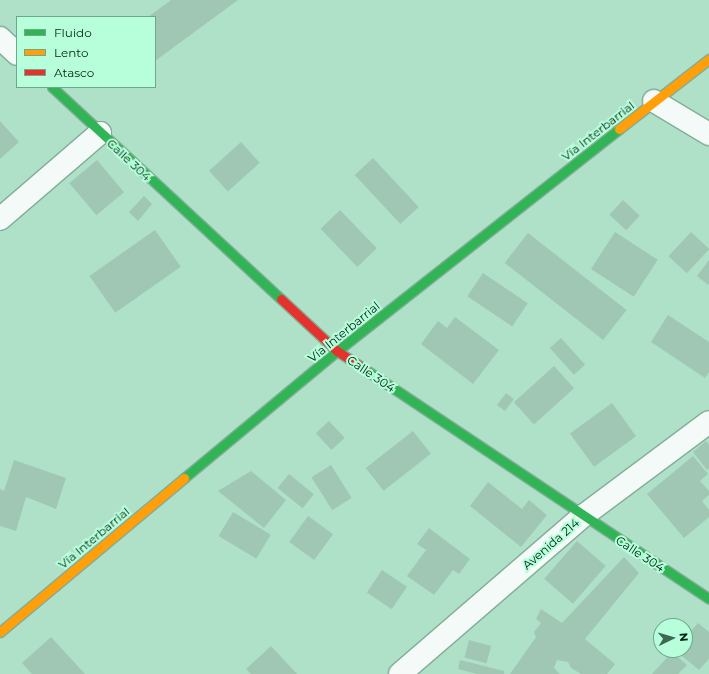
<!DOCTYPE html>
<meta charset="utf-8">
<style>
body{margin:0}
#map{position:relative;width:709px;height:674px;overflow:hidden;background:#afe1c8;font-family:Montserrat,sans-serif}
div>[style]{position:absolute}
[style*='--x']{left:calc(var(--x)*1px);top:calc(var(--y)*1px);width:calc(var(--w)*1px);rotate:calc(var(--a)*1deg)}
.building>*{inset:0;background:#a0c7b4;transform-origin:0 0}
.roads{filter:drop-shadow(1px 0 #83ac98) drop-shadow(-1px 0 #83ac98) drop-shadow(0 1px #83ac98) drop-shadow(0 -1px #83ac98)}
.street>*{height:22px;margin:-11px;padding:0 11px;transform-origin:11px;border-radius:11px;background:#f3faf7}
.fast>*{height:9px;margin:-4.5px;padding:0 4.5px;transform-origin:4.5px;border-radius:4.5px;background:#30b455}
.slow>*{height:9px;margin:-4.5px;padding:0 4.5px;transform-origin:4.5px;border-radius:4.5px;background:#ff9f0a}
.jam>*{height:9px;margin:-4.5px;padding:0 4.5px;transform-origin:4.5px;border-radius:4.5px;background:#e5322d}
span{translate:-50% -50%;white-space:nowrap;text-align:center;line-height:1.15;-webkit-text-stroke:4px #b7ffda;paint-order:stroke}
.street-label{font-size:12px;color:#002414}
.legend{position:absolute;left:16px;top:16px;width:140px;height:72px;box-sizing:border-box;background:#b7ffda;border:1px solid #6ea78b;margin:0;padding:5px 7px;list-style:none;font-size:12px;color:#002414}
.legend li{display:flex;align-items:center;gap:8px;height:20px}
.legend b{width:20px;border:1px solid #6ea78b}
.north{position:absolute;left:653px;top:618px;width:40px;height:40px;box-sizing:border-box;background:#b7ffda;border:1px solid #6ea78b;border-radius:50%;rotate:85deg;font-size:11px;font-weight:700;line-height:16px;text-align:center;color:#002414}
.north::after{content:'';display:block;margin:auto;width:14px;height:18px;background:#3d6653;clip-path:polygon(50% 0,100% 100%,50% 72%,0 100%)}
</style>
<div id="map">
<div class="building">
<div style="clip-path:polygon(171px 0,238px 0,155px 61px,155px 17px,148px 17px)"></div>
<div style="clip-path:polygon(0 121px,19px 142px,0 159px)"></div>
<div style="left:241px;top:142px;width:28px;height:43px;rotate:48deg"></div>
<div style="left:373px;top:158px;width:67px;height:25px;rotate:47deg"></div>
<div style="left:97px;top:160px;width:42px;height:36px;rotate:50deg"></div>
<div style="clip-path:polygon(144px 196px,152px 204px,138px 221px,129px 212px)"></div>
<div style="left:623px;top:200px;width:23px;height:20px;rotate:43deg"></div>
<div style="left:340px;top:210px;width:53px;height:27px;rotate:46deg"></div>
<div style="left:155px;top:230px;width:45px;height:80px;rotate:55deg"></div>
<div style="left:615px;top:232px;width:51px;height:44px;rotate:33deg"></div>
<div style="left:691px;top:232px;width:25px;height:33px;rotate:43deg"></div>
<div style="left:528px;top:233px;width:125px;height:38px;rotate:38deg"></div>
<div style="clip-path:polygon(709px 260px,709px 283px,708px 285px,697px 276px)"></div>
<div style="left:483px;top:273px;width:54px;height:28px;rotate:34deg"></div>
<div style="clip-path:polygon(668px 315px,709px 342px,709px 372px,705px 378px,651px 342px)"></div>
<div style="clip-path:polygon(455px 317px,499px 350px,473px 384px,421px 344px,438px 321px,447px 328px)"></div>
<div style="left:561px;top:338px;width:36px;height:15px;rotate:48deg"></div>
<div style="left:554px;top:366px;width:30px;height:54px;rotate:48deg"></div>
<div style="left:506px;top:393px;width:10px;height:15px;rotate:37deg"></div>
<div style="left:612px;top:403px;width:41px;height:52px;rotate:54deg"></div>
<div style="left:329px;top:421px;width:23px;height:18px;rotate:47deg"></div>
<div style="left:413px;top:431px;width:29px;height:60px;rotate:52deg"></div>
<div style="clip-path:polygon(706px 441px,709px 445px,709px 468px,707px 470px,693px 452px)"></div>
<div style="clip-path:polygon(693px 456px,708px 474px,700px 481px,709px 491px,709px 495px,702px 501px,709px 510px,709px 517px,684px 538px,647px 494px)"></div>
<div style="clip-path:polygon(14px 460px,66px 478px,56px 509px,26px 497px,16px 531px,0 526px,0 489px,4px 491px)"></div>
<div style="left:331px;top:465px;width:39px;height:23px;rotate:58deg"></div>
<div style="clip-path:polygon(251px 471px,286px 500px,264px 528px,218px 491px)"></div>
<div style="left:289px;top:474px;width:32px;height:18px;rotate:39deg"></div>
<div style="clip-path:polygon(488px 482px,522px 509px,529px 500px,547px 515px,521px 547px,470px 506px)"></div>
<div style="left:233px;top:512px;width:44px;height:28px;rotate:31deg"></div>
<div style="left:308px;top:516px;width:31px;height:32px;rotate:36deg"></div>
<div style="clip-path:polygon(429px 528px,470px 559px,459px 574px,453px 570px,434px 595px,407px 576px,426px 550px,417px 544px)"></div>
<div style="left:577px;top:541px;width:38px;height:50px;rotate:41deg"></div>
<div style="clip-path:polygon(624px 557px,639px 573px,585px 639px,615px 664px,607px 674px,581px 674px,571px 668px,568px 662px,557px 660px,554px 668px,560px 674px,510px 674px,536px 637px,534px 632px,541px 623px,536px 619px,541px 609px,562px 623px)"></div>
<div style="left:382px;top:570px;width:30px;height:27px;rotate:34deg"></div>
<div style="clip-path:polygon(698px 623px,709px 632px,709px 659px,699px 670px,675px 650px,685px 650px,685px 638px)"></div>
<div style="clip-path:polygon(51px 637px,85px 674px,32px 674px,22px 663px)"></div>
<div style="left:469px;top:640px;width:23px;height:18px;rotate:15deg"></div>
<div style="clip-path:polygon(271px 646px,297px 674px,251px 674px,246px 669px)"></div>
<div style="clip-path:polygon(672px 652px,687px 665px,678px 674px,652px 674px)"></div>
<div style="clip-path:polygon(460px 660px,504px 671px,504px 674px,477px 674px,458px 669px)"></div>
</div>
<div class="roads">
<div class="street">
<div style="--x:0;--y:38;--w:23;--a:43"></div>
<div style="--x:654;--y:101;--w:64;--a:31"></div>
<div style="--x:0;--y:219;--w:132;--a:-40.7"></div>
<div style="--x:400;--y:674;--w:242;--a:-40.8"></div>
<div style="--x:583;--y:516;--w:157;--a:-36.7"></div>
</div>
<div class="fast">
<div style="--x:52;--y:87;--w:312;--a:42.8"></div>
<div style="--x:366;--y:370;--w:412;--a:33.7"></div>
<div style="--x:184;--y:478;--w:199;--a:-39.7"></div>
<div style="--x:337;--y:351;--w:359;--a:-38.2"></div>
</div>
<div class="slow">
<div style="--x:619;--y:129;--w:114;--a:-37.9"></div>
<div style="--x:0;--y:632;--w:240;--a:-39.9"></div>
</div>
<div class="jam">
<div style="--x:281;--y:299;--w:76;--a:42.9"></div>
<div style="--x:337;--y:351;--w:35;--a:33"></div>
</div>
</div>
<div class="street-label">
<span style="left:598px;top:131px;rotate:-38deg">Vía Interbarrial</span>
<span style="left:129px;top:160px;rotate:43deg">Calle 304</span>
<span style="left:344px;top:332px;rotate:-39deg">Vía Interbarrial</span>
<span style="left:371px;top:374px;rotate:34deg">Calle 304</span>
<span style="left:94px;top:538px;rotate:-40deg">Vía Interbarrial</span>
<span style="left:551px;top:544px;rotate:-41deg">Avenida 214</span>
<span style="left:640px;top:554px;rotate:33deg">Calle 304</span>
</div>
<ul class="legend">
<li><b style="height:5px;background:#30b455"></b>Fluido</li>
<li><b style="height:5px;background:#ff9f0a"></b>Lento</li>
<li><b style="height:5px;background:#e5322d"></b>Atasco</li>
</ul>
<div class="north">N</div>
</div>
